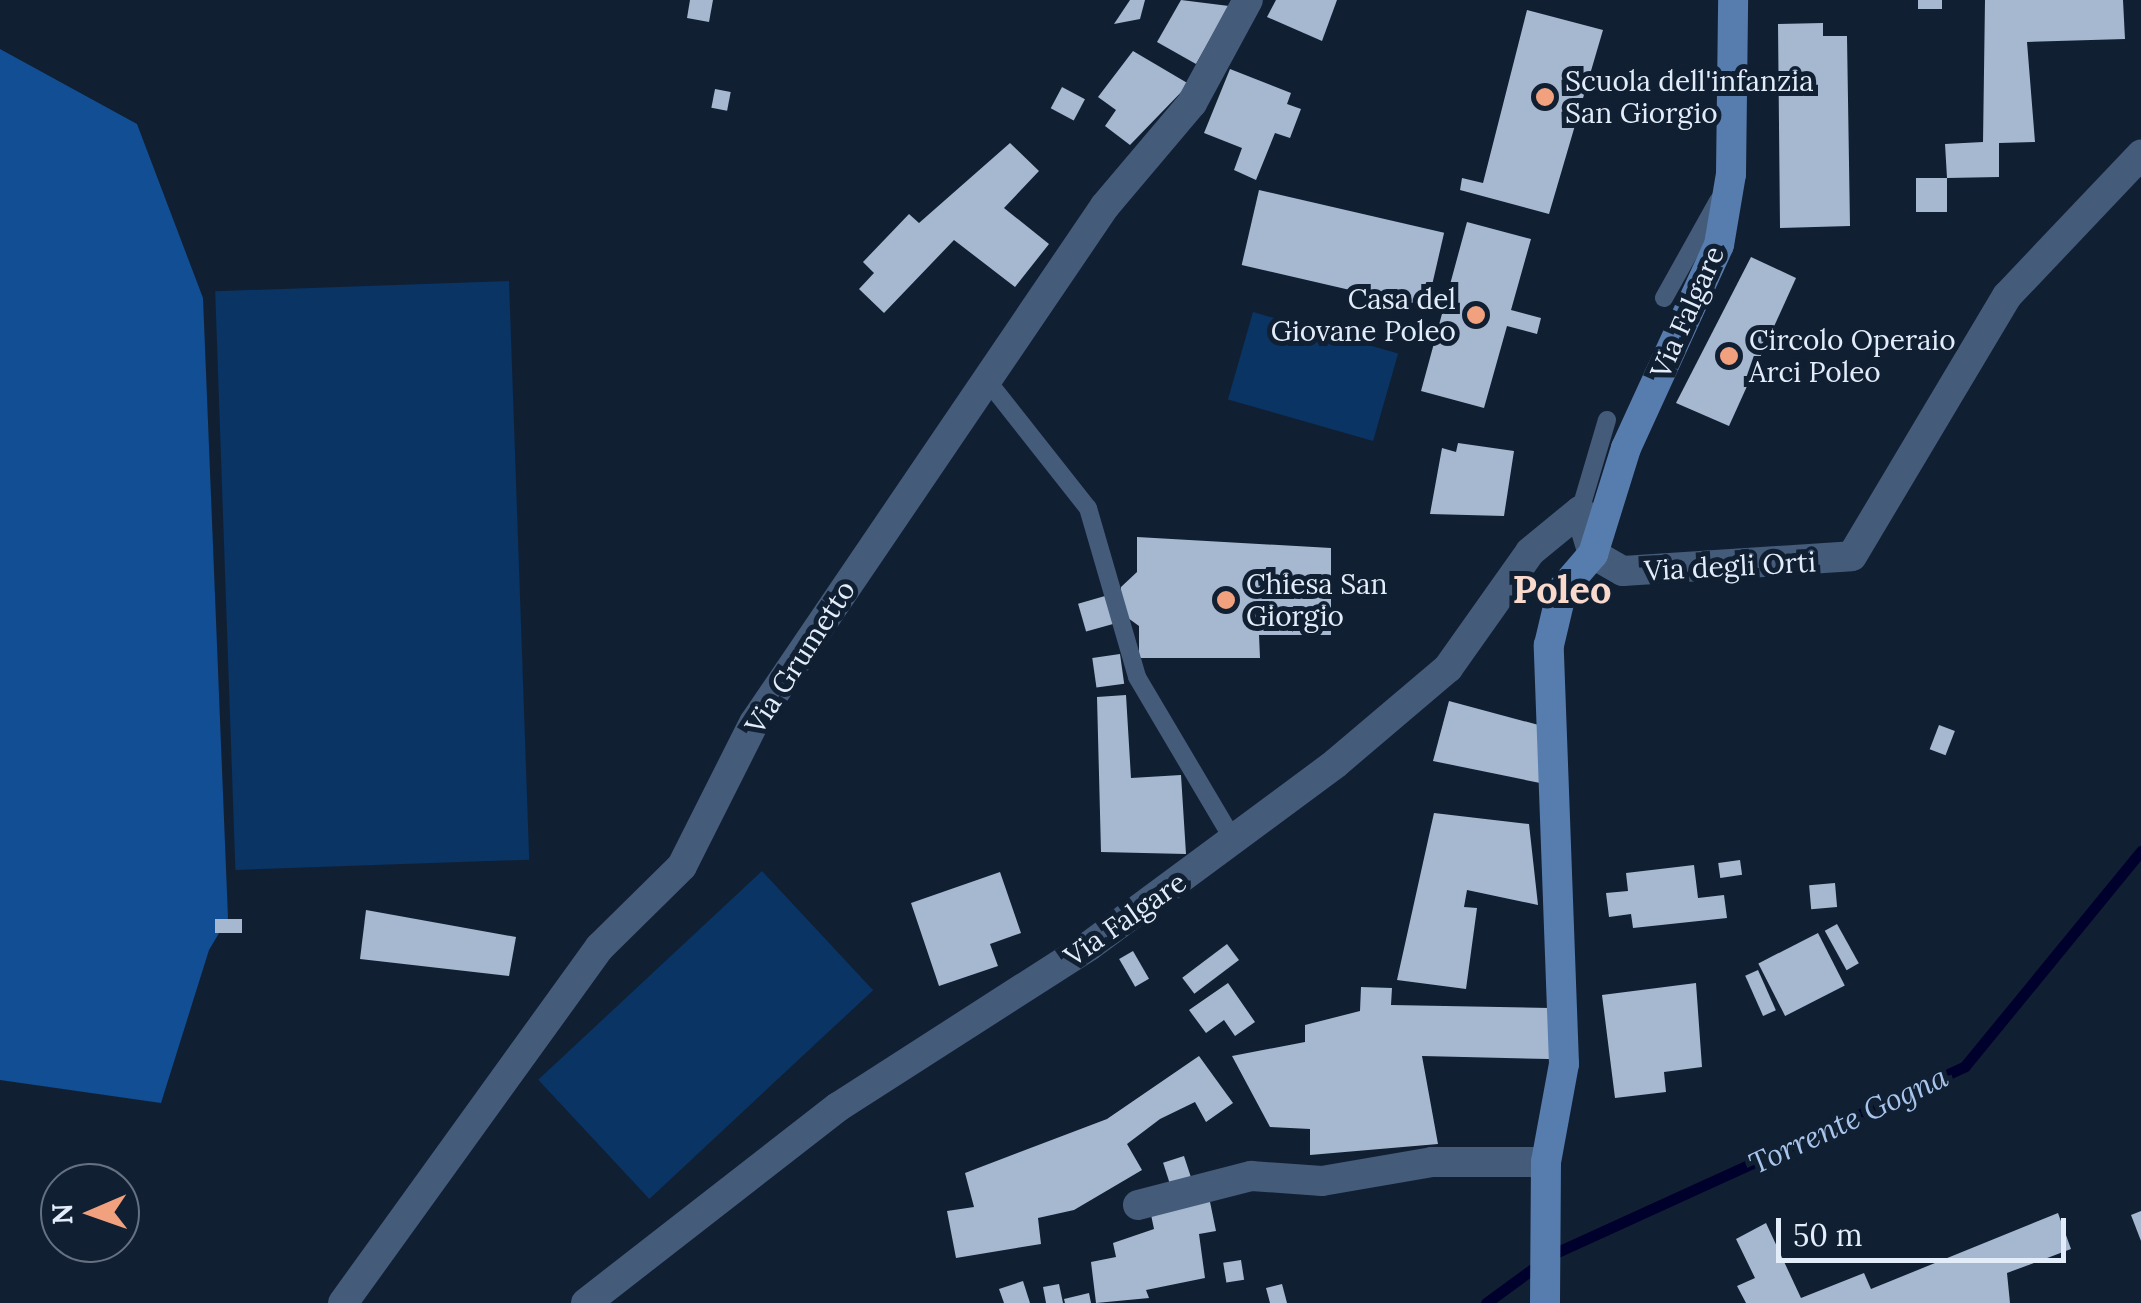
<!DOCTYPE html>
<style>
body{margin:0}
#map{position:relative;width:2141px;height:1303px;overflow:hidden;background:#111f32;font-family:Lora,serif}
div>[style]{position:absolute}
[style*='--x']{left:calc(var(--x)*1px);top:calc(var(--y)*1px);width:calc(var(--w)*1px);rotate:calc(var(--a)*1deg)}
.green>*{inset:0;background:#093464;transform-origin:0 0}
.forest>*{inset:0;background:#114e93}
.stream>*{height:11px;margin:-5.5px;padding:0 5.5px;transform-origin:5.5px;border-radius:5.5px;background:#00002c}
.building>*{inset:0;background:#a5b8d0;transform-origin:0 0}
.lane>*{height:18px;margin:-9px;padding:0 9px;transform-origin:9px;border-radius:9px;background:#445b7a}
.street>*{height:30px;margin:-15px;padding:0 15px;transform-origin:15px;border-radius:15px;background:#445b7a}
.secondary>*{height:30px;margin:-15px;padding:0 15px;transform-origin:15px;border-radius:15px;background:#577dae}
.dots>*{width:28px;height:28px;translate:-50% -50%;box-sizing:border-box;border:5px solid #111f32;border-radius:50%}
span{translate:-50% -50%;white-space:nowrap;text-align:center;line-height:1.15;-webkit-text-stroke:10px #111f32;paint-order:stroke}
.poi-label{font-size:28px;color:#e3edfa}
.left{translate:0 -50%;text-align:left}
.right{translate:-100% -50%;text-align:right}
.street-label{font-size:28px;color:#e3edfa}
.water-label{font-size:30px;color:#a8c5ec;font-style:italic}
.district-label{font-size:38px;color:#f9d9cc;font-weight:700}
.north{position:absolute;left:40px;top:1163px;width:100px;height:100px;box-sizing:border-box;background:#111f32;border:2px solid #657182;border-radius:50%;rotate:268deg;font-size:28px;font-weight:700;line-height:40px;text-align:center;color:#e3edfa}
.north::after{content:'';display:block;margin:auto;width:35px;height:45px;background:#f1a17d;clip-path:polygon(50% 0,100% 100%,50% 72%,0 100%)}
.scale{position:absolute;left:1776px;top:1218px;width:290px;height:45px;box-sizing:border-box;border:5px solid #e3edfa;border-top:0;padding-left:12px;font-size:30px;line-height:35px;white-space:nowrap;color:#e3edfa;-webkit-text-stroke:8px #111f32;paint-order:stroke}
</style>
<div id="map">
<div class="green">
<div style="left:509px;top:281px;width:579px;height:294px;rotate:88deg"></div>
<div style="left:1253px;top:312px;width:151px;height:91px;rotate:16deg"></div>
<div style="left:762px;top:871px;width:163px;height:306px;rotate:47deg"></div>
</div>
<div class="forest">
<div style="clip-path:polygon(0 49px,137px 124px,203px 298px,228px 918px,209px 950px,161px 1103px,0 1080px)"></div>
</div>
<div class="stream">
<div style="--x:1486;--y:1303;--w:83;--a:-36.2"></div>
<div style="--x:1553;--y:1254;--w:453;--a:-24.5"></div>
<div style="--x:1965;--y:1066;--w:278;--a:-50.7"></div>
</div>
<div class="building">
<div style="clip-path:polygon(690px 0,713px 0,709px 22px,687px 18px)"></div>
<div style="clip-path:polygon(1130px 0,1145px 0,1140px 19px,1114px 24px)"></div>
<div style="clip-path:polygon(1181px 0,1229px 6px,1196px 64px,1157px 42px)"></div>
<div style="clip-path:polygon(1276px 0,1337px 0,1322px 41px,1267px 17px)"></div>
<div style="left:1918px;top:0;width:24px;height:9px"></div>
<div style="clip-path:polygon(1985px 0,2123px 0,2125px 39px,2027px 42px,2035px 142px,1999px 143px,1999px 177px,1947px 178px,1945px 144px,1983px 142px)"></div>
<div style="clip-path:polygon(1527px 10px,1603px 30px,1549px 214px,1460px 190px,1462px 178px,1483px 183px)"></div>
<div style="clip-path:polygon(1823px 23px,1823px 36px,1847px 36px,1850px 226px,1780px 228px,1778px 24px)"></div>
<div style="clip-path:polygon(1133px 51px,1189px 84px,1130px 145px,1105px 126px,1116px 110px,1098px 97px)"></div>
<div style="clip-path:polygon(1230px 69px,1291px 93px,1287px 104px,1301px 109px,1290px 138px,1275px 133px,1256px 180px,1234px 170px,1242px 148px,1204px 133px)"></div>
<div style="left:1062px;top:87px;width:26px;height:24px;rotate:28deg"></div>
<div style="left:715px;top:89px;width:16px;height:19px;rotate:11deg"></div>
<div style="clip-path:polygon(1010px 143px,1039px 171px,1004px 208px,1049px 244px,1015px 287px,954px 240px,884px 313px,859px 289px,874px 273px,863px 262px,909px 214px,919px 223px)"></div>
<div style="left:1947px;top:178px;width:34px;height:31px;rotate:90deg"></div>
<div style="left:1259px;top:190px;width:190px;height:77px;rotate:13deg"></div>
<div style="clip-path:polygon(1467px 222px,1531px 239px,1511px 310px,1541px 318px,1537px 334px,1507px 326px,1484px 408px,1421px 391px)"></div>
<div style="clip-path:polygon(1751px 257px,1796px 278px,1729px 426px,1676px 403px)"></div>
<div style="clip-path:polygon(1458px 443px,1514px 451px,1504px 516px,1430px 514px,1442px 448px,1456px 452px)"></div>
<div style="clip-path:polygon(1137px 537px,1331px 548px,1331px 635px,1259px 635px,1260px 658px,1139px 658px,1139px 626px,1121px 613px,1121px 587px,1137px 572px)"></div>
<div style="left:1105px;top:596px;width:29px;height:28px;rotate:74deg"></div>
<div style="left:1120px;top:654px;width:30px;height:28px;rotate:82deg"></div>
<div style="clip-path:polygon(1126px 695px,1131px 778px,1181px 775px,1186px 854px,1101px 852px,1097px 697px)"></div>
<div style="clip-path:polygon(1449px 701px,1546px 727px,1540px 783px,1433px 761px)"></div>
<div style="left:1939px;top:725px;width:17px;height:26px;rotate:21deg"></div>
<div style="clip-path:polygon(1434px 813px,1529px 824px,1538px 905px,1467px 890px,1464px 907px,1477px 908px,1466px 989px,1397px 980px)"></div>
<div style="left:1740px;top:860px;width:15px;height:22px;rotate:82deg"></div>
<div style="clip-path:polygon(1694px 865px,1698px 898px,1724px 895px,1727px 918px,1633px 928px,1631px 914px,1609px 917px,1606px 893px,1628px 891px,1626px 873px)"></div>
<div style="clip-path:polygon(1000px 872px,1021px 933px,990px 944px,998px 966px,939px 986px,911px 903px)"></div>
<div style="left:1835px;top:883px;width:24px;height:26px;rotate:85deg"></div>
<div style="clip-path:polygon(366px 910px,516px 937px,509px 976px,360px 959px)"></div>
<div style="left:215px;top:919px;width:27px;height:14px"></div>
<div style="left:1837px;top:924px;width:45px;height:14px;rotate:61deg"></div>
<div style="left:1818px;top:933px;width:59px;height:67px;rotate:63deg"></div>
<div style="left:1227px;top:944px;width:20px;height:56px;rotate:53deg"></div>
<div style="left:1133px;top:951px;width:32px;height:16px;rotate:60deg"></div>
<div style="left:1758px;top:970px;width:44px;height:14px;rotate:66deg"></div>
<div style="clip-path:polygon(1228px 983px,1255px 1022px,1235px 1036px,1224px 1020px,1206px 1033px,1189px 1010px)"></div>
<div style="clip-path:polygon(1696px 983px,1702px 1067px,1664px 1072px,1666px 1092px,1615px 1098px,1602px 995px)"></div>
<div style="clip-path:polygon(1361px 987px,1392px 988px,1391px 1005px,1550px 1008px,1549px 1059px,1422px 1056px,1438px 1144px,1310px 1155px,1310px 1129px,1270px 1127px,1232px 1056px,1305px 1042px,1305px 1025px,1360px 1011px)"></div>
<div style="clip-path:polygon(1199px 1056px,1233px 1103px,1206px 1122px,1195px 1102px,1160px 1119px,1127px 1144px,1142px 1170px,1074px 1210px,1038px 1218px,1041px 1244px,956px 1258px,947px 1211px,974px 1207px,965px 1173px,1107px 1119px)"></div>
<div style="left:1184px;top:1156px;width:29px;height:22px;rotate:72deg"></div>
<div style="clip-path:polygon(1209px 1197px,1216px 1231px,1199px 1234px,1205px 1278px,1146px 1290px,1149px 1298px,1096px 1303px,1091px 1262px,1116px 1257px,1113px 1243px,1154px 1229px,1150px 1210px)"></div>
<div style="clip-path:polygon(2141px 1211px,2141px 1241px,2131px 1215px)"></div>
<div style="clip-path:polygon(2058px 1213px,2071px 1249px,2007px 1273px,2010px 1303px,1746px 1303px,1737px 1286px,1755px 1278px,1736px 1239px,1766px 1223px,1801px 1298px,1864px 1273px,1871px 1289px)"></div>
<div style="left:1241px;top:1260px;width:20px;height:18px;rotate:81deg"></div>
<div style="clip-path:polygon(1023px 1281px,1030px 1303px,1004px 1303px,999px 1289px)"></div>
<div style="clip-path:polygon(1059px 1284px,1063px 1303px,1046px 1303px,1043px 1287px)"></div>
<div style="clip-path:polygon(1282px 1284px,1287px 1303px,1270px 1303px,1266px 1288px)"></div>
<div style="clip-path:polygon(1089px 1293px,1091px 1303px,1065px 1303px,1064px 1299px)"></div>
</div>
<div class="lane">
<div style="--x:1664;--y:298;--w:111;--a:-60.9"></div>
<div style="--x:986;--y:379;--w:164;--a:51.7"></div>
<div style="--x:1088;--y:508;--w:176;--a:73.8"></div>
<div style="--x:1137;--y:677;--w:191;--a:59.4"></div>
<div style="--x:1580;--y:511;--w:95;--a:-73.5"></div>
</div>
<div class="street">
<div style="--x:1138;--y:1205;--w:117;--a:-14.4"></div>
<div style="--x:1251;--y:1176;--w:71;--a:4"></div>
<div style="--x:1322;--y:1181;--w:112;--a:-9.8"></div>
<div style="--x:1432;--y:1162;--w:114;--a:0"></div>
<div style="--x:343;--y:1303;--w:439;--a:-54.2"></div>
<div style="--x:600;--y:947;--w:115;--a:-44.6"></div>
<div style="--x:682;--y:866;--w:160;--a:-63.3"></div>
<div style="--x:754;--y:723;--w:625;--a:-55.83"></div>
<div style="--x:1105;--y:206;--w:135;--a:-49.8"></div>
<div style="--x:1192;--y:103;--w:117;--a:-61.5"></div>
<div style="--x:586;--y:1303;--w:319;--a:-37.9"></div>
<div style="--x:838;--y:1107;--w:298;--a:-32.7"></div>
<div style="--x:1089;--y:946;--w:307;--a:-36.5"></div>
<div style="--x:1336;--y:763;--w:147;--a:-40.3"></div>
<div style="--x:1448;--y:668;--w:142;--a:-54.7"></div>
<div style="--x:1530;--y:552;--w:65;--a:-39.4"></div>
<div style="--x:1580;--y:511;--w:45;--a:73.2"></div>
<div style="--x:1593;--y:554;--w:34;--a:30"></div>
<div style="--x:1623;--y:571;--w:229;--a:-3.7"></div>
<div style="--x:1852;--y:556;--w:303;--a:-59.2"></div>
<div style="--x:2007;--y:296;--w:195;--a:-46.5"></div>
</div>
<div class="secondary">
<div style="--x:1545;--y:1303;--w:141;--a:-89.6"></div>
<div style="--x:1546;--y:1162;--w:100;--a:-79.6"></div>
<div style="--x:1564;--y:1064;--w:419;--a:-92.1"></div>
<div style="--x:1549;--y:645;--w:57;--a:-76.7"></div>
<div style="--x:1562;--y:590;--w:48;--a:-49.3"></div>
<div style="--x:1593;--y:554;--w:111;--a:-72.7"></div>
<div style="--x:1626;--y:448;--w:223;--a:-65.4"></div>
<div style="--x:1719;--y:245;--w:72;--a:-80.4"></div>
<div style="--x:1731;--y:174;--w:174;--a:-89.3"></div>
</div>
<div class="dots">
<div style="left:1545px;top:97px;background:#f1a17d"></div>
<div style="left:1476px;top:315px;background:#f1a17d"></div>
<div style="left:1729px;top:356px;background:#f1a17d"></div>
<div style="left:1226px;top:600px;background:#f1a17d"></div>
</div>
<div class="poi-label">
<span class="left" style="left:1565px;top:97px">Scuola dell'infanzia<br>San Giorgio</span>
<span class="right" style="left:1456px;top:315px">Casa del<br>Giovane Poleo</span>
<span class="left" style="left:1749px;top:356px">Circolo Operaio<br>Arci Poleo</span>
<span class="left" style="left:1246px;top:600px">Chiesa San<br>Giorgio</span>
</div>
<div class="street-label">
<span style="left:1687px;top:312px;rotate:-66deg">Via Falgare</span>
<span style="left:1730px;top:566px;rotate:-3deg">Via degli Orti</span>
<span style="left:800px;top:657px;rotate:-57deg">Via Grumetto</span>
<span style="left:1125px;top:919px;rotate:-35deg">Via Falgare</span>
</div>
<div class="water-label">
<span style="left:1848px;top:1120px;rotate:-25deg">Torrente Gogna</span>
</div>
<div class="district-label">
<span style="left:1562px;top:590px">Poleo</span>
</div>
<div class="north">N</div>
<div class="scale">50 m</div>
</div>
